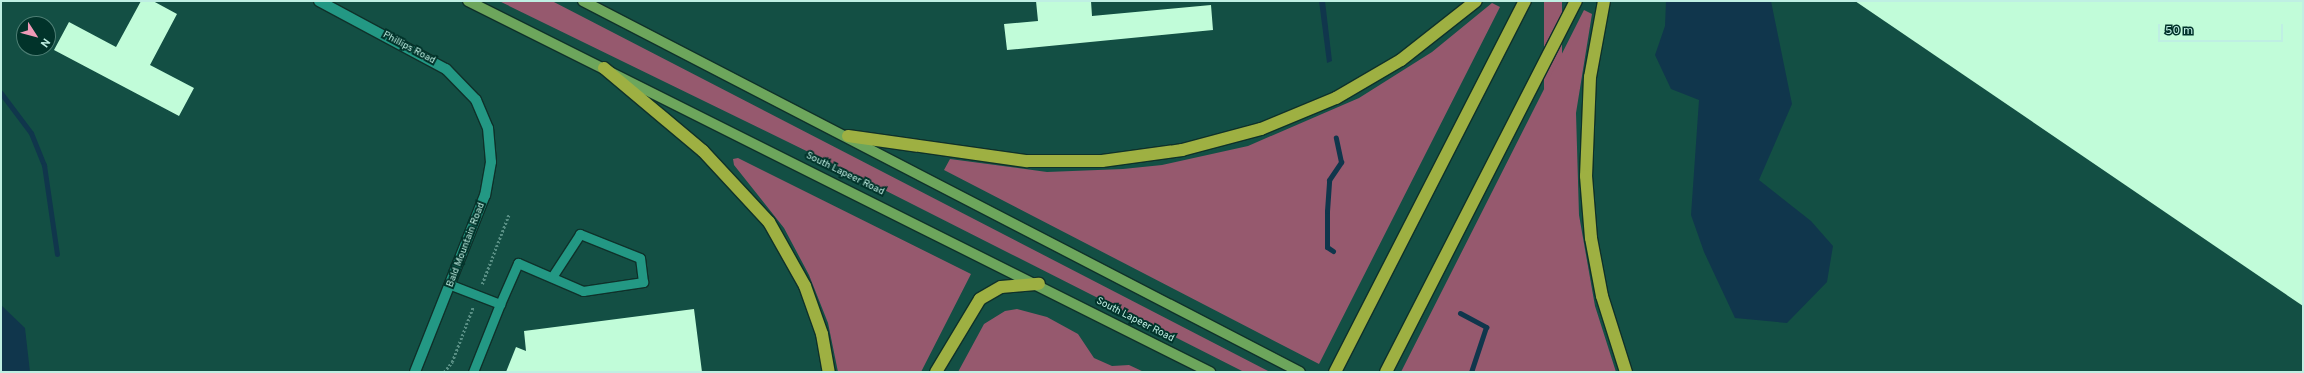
<!DOCTYPE html>
<style>
body{margin:0}
#map{position:relative;width:2304px;height:373px;overflow:hidden;background:#134f44;font-family:Overpass,sans-serif}
div>[style]{position:absolute}
[style*='--x']{left:calc(var(--x)*1px);top:calc(var(--y)*1px);width:calc(var(--w)*1px);rotate:calc(var(--a)*1deg)}
.green>*{inset:0;background:#96596e;transform-origin:0 0}
.water>*{inset:0;background:#10364c}
.stream>*{height:5px;margin:-2.5px;padding:0 2.5px;transform-origin:2.5px;border-radius:2.5px;background:#10364c}
.building>*{inset:0;background:#c1fcd9}
.path>*{height:2.5px;margin-top:-1.25px;transform-origin:0;background:repeating-linear-gradient(90deg,#588f84 0 2px,transparent 0 4px)}
.roads{filter:drop-shadow(1px 0 #0f312a) drop-shadow(-1px 0 #0f312a) drop-shadow(0 1px #0f312a) drop-shadow(0 -1px #0f312a)}
.service>*{height:9px;margin:-4.5px;padding:0 4.5px;transform-origin:4.5px;border-radius:4.5px;background:#239884}
.minor>*{height:10px;margin:-5px;padding:0 5px;transform-origin:5px;border-radius:5px;background:#239884}
.primary>*{height:10px;margin:-5px;padding:0 5px;transform-origin:5px;border-radius:5px;background:#6da65c}
.motorway>*{height:12px;margin:-6px;padding:0 6px;transform-origin:6px;border-radius:6px;background:#9eb042}
span{translate:-50% -50%;white-space:nowrap;text-align:center;line-height:1.15;-webkit-text-stroke:4px #01332a;paint-order:stroke}
.street-label{font-size:10px;color:#bfefe3}
.frame{position:absolute;inset:0;border:2px solid #bfefe3;pointer-events:none}
.north{position:absolute;left:16px;top:16px;width:40px;height:40px;box-sizing:border-box;background:#01332a;border:1px solid #4d7e74;border-radius:50%;rotate:126deg;font-size:11px;font-weight:700;line-height:16px;text-align:center;color:#bfefe3}
.north::after{content:'';display:block;margin:auto;width:14px;height:18px;background:#f09ab7;clip-path:polygon(50% 0,100% 100%,50% 72%,0 100%)}
.scale{position:absolute;left:2158px;top:24px;width:125px;height:18px;box-sizing:border-box;border:2px solid #bfefe3;border-top:0;padding-left:5px;font-size:12px;line-height:14px;white-space:nowrap;color:#bfefe3;-webkit-text-stroke:3px #01332a;paint-order:stroke}
</style>
<div id="map">
<div class="green">
<div style="clip-path:polygon(499px 1px,552px 1px,1270px 372px,1244px 372px,835px 165px)"></div>
<div style="left:1544px;top:1px;width:18px;height:416px"></div>
<div style="clip-path:polygon(1492px 3px,1500px 7px,1319px 364px,944px 170px,950px 159px,1047px 172px,1123px 169px,1162px 165px,1248px 146px,1359px 98px,1432px 52px)"></div>
<div style="clip-path:polygon(1584px 10px,1592px 14px,1576px 113px,1579px 215px,1595px 306px,1616px 372px,1401px 372px)"></div>
<div style="clip-path:polygon(738px 158px,971px 274px,921px 372px,838px 372px,828px 323px,809px 275px,784px 228px,734px 165px,733px 159px)"></div>
<div style="clip-path:polygon(1017px 309px,1047px 317px,1078px 334px,1094px 358px,1112px 366px,1129px 365px,1144px 372px,958px 372px,984px 324px,1005px 311px)"></div>
</div>
<div class="water">
<div style="clip-path:polygon(1319px 1px,1325px 1px,1332px 61px,1327px 63px)"></div>
<div style="clip-path:polygon(1666px 1px,1771px 1px,1792px 104px,1759px 180px,1811px 221px,1833px 246px,1827px 282px,1787px 323px,1735px 318px,1704px 252px,1691px 215px,1699px 100px,1671px 89px,1655px 55px,1665px 26px)"></div>
<div style="clip-path:polygon(1px 305px,25px 328px,30px 372px,1px 372px)"></div>
</div>
<div class="stream">
<div style="--x:1;--y:93;--w:50;--a:53.1"></div>
<div style="--x:31;--y:133;--w:35;--a:68"></div>
<div style="--x:44;--y:165;--w:90;--a:81.7"></div>
<div style="--x:1333;--y:251;--w:7;--a:-146"></div>
<div style="--x:1327;--y:247;--w:36;--a:-90"></div>
<div style="--x:1327;--y:211;--w:31;--a:-86"></div>
<div style="--x:1329;--y:180;--w:22;--a:-56"></div>
<div style="--x:1341;--y:162;--w:25;--a:-102"></div>
<div style="--x:1460;--y:313;--w:30;--a:28"></div>
<div style="--x:1486;--y:327;--w:47;--a:108.4"></div>
</div>
<div class="building">
<div style="clip-path:polygon(141px 1px,153px 1px,177px 14px,150px 65px,194px 88px,179px 116px,54px 50px,69px 22px,116px 47px)"></div>
<div style="clip-path:polygon(1036px 1px,1091px 1px,1092px 16px,1211px 5px,1213px 30px,1007px 50px,1004px 24px,1038px 21px)"></div>
<div style="clip-path:polygon(1855px 1px,2303px 1px,2303px 306px)"></div>
<div style="clip-path:polygon(694px 309px,702px 372px,506px 372px,516px 347px,526px 351px,524px 331px)"></div>
</div>
<div class="path">
<div style="--x:482;--y:284;--w:75;--a:-68.9"></div>
<div style="--x:444;--y:372;--w:13;--a:-51"></div>
<div style="--x:452;--y:362;--w:59;--a:-69.1"></div>
</div>
<div class="roads">
<div class="service">
<div style="--x:451;--y:285;--w:53;--a:21.2"></div>
<div style="--x:500;--y:304;--w:73;--a:111.7"></div>
<div style="--x:500;--y:304;--w:45;--a:-66.3"></div>
<div style="--x:518;--y:263;--w:71;--a:23.3"></div>
<div style="--x:583;--y:291;--w:61;--a:-8.5"></div>
<div style="--x:643;--y:282;--w:24;--a:-97"></div>
<div style="--x:640;--y:258;--w:65;--a:-158.2"></div>
<div style="--x:580;--y:234;--w:51;--a:123.1"></div>
</div>
<div class="minor">
<div style="--x:319;--y:1;--w:144;--a:28.2"></div>
<div style="--x:446;--y:69;--w:43;--a:45.9"></div>
<div style="--x:476;--y:100;--w:30;--a:67"></div>
<div style="--x:488;--y:128;--w:34;--a:85"></div>
<div style="--x:491;--y:162;--w:34;--a:100"></div>
<div style="--x:485;--y:195;--w:190;--a:111.6"></div>
</div>
<div class="primary">
<div style="--x:468;--y:1;--w:830;--a:26.57"></div>
<div style="--x:583;--y:1;--w:807;--a:27.36"></div>
</div>
<div class="motorway">
<div style="--x:1604;--y:1;--w:77;--a:100.4"></div>
<div style="--x:1590;--y:77;--w:99;--a:92.3"></div>
<div style="--x:1586;--y:176;--w:62;--a:85.4"></div>
<div style="--x:1591;--y:238;--w:59;--a:79.3"></div>
<div style="--x:1602;--y:296;--w:80;--a:72.5"></div>
<div style="--x:604;--y:68;--w:129;--a:40"></div>
<div style="--x:703;--y:151;--w:97;--a:47.1"></div>
<div style="--x:769;--y:222;--w:73;--a:60.6"></div>
<div style="--x:805;--y:286;--w:51;--a:70.5"></div>
<div style="--x:822;--y:334;--w:39;--a:80"></div>
<div style="--x:848;--y:136;--w:181;--a:8"></div>
<div style="--x:1027;--y:161;--w:75;--a:0"></div>
<div style="--x:1102;--y:161;--w:81;--a:-7.8"></div>
<div style="--x:1182;--y:150;--w:82;--a:-14.9"></div>
<div style="--x:1261;--y:129;--w:81;--a:-22.5"></div>
<div style="--x:1336;--y:98;--w:75;--a:-30.3"></div>
<div style="--x:1401;--y:60;--w:95;--a:-38.2"></div>
<div style="--x:936;--y:372;--w:85;--a:-58.9"></div>
<div style="--x:980;--y:299;--w:24;--a:-30"></div>
<div style="--x:1001;--y:287;--w:38;--a:-5"></div>
<div style="--x:1335;--y:372;--w:417;--a:-62.9"></div>
<div style="--x:1386;--y:372;--w:417;--a:-62.9"></div>
</div>
</div>
<div class="street-label">
<span style="left:409px;top:48px;rotate:28deg">Phillips Road</span>
<span style="left:845px;top:174px;rotate:26deg">South Lapeer Road</span>
<span style="left:466px;top:245px;rotate:-69deg">Bald Mountain Road</span>
<span style="left:1135px;top:320px;rotate:27deg">South Lapeer Road</span>
</div>
<div class="frame"></div>
<div class="north">N</div>
<div class="scale">50 m</div>
</div>
